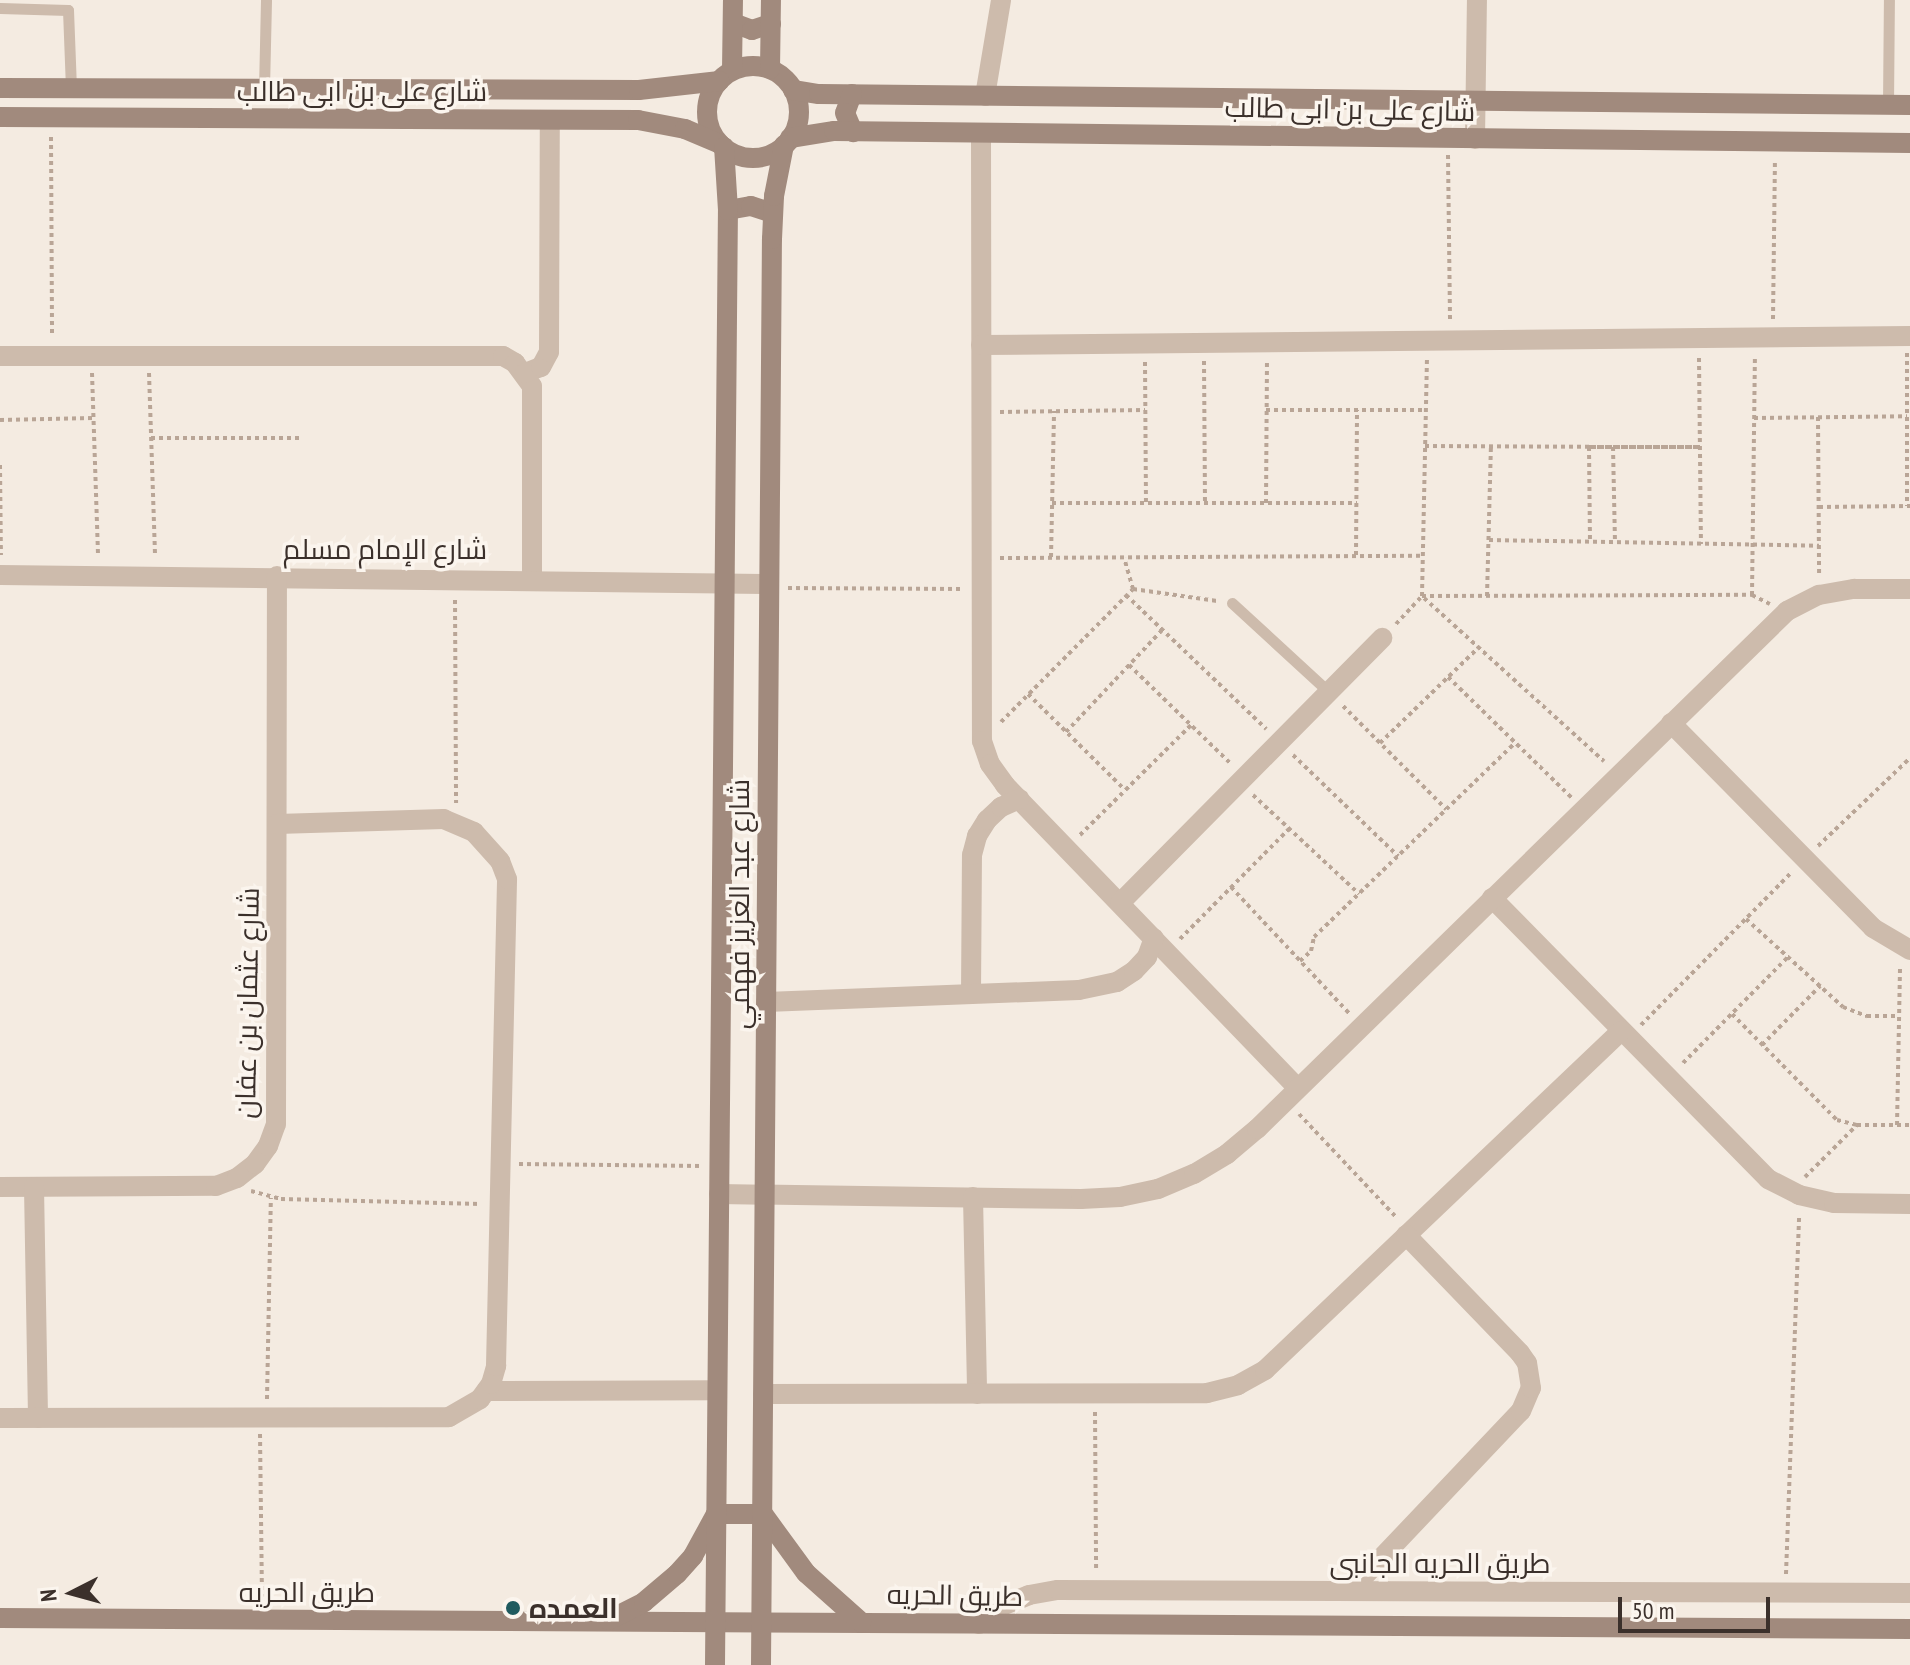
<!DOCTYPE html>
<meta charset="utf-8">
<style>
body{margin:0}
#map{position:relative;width:1910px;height:1665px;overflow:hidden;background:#f4ebe1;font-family:"PT Sans Narrow",Cairo,sans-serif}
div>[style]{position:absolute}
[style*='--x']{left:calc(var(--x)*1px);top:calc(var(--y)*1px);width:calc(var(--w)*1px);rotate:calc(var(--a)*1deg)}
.path>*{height:4px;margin-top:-2px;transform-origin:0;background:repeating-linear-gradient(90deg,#b9a596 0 4px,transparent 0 8px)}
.lane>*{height:11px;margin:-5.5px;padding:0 5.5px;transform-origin:5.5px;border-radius:5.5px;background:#cdbbac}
.street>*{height:20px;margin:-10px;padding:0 10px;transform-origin:10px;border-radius:10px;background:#cdbbac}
.secondary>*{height:20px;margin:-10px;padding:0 10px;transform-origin:10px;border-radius:10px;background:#a18a7d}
.secondary>.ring{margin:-10px;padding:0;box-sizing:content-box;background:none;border:20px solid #a18a7d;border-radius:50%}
.dots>*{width:22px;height:22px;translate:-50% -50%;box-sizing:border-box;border:4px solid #fbf5ee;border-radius:50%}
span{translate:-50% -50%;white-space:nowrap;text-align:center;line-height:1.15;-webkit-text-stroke:7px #fbf5ee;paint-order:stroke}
.street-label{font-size:28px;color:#3b302b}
.poi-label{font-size:28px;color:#3b302b;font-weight:700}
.left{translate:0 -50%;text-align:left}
.north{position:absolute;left:32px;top:1553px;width:80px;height:80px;-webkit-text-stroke:6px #fbf5ee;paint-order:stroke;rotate:264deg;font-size:22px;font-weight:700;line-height:32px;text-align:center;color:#3b302b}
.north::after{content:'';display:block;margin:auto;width:28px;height:36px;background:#3b302b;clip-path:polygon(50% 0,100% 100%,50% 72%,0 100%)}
.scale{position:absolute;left:1618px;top:1597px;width:152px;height:36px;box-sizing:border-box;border:4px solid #3b302b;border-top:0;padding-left:10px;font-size:24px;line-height:28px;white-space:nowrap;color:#3b302b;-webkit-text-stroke:6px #fbf5ee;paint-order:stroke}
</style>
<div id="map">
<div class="path">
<div style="--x:51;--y:137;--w:200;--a:89.7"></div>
<div style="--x:1448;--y:155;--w:167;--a:89.3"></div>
<div style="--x:1773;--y:319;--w:159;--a:-89.3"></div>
<div style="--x:1907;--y:353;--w:153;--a:90"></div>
<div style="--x:1699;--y:358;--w:186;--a:89.4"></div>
<div style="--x:1204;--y:361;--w:142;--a:89.6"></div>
<div style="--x:1145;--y:362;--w:141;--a:89.6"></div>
<div style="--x:92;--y:373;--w:184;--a:88.1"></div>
<div style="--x:149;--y:373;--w:183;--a:88.1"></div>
<div style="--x:1266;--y:410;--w:160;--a:0"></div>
<div style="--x:1000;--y:412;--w:145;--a:-0.8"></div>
<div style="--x:1818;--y:417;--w:160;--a:89.6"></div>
<div style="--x:1754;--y:418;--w:153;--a:-0.7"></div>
<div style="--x:0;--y:420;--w:93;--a:-1.2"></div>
<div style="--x:151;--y:438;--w:148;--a:0"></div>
<div style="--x:1425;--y:446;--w:164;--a:0.3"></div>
<div style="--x:1589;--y:447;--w:111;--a:0"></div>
<div style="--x:1700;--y:447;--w:111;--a:180"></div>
<div style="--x:1589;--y:447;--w:95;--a:89.4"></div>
<div style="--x:1613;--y:447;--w:95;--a:88.8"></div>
<div style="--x:0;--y:465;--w:90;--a:89.4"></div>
<div style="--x:1052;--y:503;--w:305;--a:0"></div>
<div style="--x:1266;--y:503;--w:142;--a:-89.6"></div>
<div style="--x:1819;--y:507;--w:91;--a:-0.6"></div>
<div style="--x:1489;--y:540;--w:330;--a:1"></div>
<div style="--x:1356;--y:555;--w:145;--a:-89.6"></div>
<div style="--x:1051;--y:557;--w:146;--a:-88.8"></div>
<div style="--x:1000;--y:558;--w:423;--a:-0.3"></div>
<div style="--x:788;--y:588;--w:175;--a:0.3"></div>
<div style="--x:1133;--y:589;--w:85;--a:8.1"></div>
<div style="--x:1126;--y:595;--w:194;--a:43.7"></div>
<div style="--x:1752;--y:595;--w:237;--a:-89.3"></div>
<div style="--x:1422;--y:596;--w:330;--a:-0.2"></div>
<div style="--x:1752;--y:595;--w:20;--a:27"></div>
<div style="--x:1487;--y:596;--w:150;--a:-88.5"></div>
<div style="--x:1424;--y:598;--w:243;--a:42.2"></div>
<div style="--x:455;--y:600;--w:203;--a:89.7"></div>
<div style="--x:1396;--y:624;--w:38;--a:-47"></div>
<div style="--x:1422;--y:596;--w:237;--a:-88.8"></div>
<div style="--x:1129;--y:665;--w:142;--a:44.1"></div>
<div style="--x:1448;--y:677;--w:173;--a:44.3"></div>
<div style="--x:1028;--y:694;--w:136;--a:44.7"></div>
<div style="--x:1343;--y:706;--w:146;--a:45"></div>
<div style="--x:1001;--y:722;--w:187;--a:-45.2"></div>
<div style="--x:1133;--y:589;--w:32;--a:-106"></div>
<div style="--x:1066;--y:732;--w:140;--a:-46.7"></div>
<div style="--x:1380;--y:743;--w:138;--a:-44.1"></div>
<div style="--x:1293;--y:755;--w:146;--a:43.9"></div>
<div style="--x:1253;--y:795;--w:145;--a:43"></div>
<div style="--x:1080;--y:835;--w:156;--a:-44.7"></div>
<div style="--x:1818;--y:846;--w:127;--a:-43.7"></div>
<div style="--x:1231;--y:887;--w:174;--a:46.9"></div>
<div style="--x:1746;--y:919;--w:131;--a:42.2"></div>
<div style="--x:1843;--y:1007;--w:26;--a:21"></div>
<div style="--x:1867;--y:1016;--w:32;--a:0"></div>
<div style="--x:1180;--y:939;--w:155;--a:-45.3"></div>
<div style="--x:1300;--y:961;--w:15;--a:-42"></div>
<div style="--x:1311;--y:951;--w:14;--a:-78"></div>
<div style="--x:1314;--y:937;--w:279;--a:-44"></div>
<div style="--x:1732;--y:1014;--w:149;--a:45.3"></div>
<div style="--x:1837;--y:1120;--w:21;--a:14"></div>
<div style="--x:1857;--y:1125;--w:53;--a:0"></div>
<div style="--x:1641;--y:1025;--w:215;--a:-45.4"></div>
<div style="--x:1762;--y:1045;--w:83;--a:-45.5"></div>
<div style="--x:1683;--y:1063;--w:149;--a:-45.3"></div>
<div style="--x:1299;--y:1114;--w:143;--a:46.7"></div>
<div style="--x:1897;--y:1125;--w:157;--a:-88.9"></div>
<div style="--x:519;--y:1164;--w:183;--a:0.6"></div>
<div style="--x:1805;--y:1177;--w:74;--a:-45"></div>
<div style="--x:251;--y:1191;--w:31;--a:15"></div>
<div style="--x:281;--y:1199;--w:200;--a:1.4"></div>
<div style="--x:267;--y:1399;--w:201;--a:-88.9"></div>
<div style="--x:1095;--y:1412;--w:159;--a:89.6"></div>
<div style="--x:260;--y:1434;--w:167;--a:89.3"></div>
<div style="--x:1786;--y:1574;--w:359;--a:-87.9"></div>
</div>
<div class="lane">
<div style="--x:0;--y:8;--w:68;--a:1.7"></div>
<div style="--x:68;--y:10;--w:78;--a:87.8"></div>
<div style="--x:264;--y:89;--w:89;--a:-88.7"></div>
<div style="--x:1888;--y:105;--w:105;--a:-89.5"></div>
<div style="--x:1232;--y:603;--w:133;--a:42.6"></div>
</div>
<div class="street">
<div style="--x:985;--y:96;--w:97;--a:-80.5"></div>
<div style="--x:981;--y:133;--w:608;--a:89.91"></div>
<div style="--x:982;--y:741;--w:24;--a:71"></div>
<div style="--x:990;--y:764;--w:26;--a:54"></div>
<div style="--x:1005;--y:785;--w:421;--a:46"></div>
<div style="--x:1475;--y:139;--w:139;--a:-89.2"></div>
<div style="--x:981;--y:345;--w:929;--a:-0.56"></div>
<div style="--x:0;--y:356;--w:503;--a:0"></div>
<div style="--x:503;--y:356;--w:14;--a:30"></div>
<div style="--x:515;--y:363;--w:29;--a:54"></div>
<div style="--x:532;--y:386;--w:192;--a:90"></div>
<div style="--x:525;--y:373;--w:17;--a:-21"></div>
<div style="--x:541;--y:367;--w:17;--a:-62"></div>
<div style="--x:549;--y:352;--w:232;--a:-89.8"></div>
<div style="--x:0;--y:575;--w:769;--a:0.67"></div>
<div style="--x:1671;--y:723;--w:288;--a:45.4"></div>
<div style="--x:1873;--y:928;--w:43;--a:30.7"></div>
<div style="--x:1492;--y:898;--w:394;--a:45.5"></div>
<div style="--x:1768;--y:1179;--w:35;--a:27"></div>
<div style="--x:1799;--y:1195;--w:36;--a:13"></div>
<div style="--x:1834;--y:1203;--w:76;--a:0.8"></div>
<div style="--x:1120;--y:903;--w:373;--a:-45.3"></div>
<div style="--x:971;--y:994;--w:139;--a:-89.6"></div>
<div style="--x:972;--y:855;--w:20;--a:-75"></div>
<div style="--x:977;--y:836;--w:19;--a:-58"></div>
<div style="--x:987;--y:820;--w:19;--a:-43"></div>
<div style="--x:1001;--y:807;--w:20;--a:-24"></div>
<div style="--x:766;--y:1002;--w:313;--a:-2.2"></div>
<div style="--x:1079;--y:990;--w:39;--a:-12"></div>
<div style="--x:1117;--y:982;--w:20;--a:-33"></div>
<div style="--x:1134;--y:971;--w:19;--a:-47"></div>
<div style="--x:1147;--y:957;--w:20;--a:-70"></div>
<div style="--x:0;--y:1187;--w:216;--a:-0.3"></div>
<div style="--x:216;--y:1186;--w:22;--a:-21"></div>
<div style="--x:237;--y:1178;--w:23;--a:-38"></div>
<div style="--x:255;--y:1164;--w:22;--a:-54"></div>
<div style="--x:268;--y:1146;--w:23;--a:-70"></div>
<div style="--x:276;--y:1124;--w:548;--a:-89.9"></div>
<div style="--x:34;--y:1187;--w:231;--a:89"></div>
<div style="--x:719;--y:1194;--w:362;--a:0.8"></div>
<div style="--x:1081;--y:1199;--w:39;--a:-3"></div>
<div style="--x:1120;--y:1197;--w:39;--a:-12"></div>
<div style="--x:1158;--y:1189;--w:39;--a:-23"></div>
<div style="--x:1194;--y:1174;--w:39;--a:-31"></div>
<div style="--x:1227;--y:1154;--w:39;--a:-40"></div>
<div style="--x:1257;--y:1129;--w:741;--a:-44.34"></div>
<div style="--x:1787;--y:611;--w:36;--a:-27"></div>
<div style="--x:1819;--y:595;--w:36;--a:-10"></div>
<div style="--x:1854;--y:589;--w:56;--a:0"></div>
<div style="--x:973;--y:1197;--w:197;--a:88.8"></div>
<div style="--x:486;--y:1391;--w:231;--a:-0.2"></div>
<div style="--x:763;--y:1394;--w:444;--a:-0.1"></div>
<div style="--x:1207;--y:1393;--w:32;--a:-14"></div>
<div style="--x:1238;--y:1385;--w:31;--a:-29"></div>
<div style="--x:1265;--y:1370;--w:492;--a:-43.6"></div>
<div style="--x:0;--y:1418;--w:449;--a:-0.1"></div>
<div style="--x:449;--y:1417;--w:36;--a:-30"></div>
<div style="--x:480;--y:1399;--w:19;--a:-54"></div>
<div style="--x:491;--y:1384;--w:19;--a:-74"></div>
<div style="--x:496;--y:1366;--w:487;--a:-88.7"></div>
<div style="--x:507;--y:879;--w:19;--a:-111"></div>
<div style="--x:500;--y:861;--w:39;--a:-132"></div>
<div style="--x:474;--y:832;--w:33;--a:-157"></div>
<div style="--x:444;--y:819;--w:167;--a:178.3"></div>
<div style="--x:1350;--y:1591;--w:248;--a:-46.5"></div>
<div style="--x:1521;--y:1411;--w:25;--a:-67"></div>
<div style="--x:1531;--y:1388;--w:25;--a:-99"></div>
<div style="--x:1527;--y:1363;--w:12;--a:-125"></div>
<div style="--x:1520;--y:1353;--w:164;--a:-134"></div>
<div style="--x:979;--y:1624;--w:29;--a:-38"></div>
<div style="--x:1002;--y:1606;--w:29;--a:-22"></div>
<div style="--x:1029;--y:1595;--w:29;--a:-10"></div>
<div style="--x:1058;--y:1590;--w:852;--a:0.2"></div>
</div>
<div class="secondary">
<div style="--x:733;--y:23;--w:20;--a:20"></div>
<div style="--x:752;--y:30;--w:20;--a:-18"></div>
<div class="ring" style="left:707px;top:66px;width:72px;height:72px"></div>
<div style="--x:770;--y:69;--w:69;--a:-89.2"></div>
<div style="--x:732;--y:70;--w:70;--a:-89.2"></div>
<div style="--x:0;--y:88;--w:639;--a:0.18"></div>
<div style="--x:639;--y:90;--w:81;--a:-6.4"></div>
<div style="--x:793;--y:90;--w:26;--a:9"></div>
<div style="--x:819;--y:94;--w:1091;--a:0.58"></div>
<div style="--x:852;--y:94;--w:20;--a:110"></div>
<div style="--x:845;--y:113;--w:21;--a:67"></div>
<div style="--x:0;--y:117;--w:638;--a:0.27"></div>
<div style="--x:638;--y:120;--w:48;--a:10.8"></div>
<div style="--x:685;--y:129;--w:38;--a:23"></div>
<div style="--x:790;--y:138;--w:45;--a:-9"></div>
<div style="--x:834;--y:131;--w:1076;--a:0.64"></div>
<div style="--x:728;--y:210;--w:23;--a:-10"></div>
<div style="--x:751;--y:206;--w:22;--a:18"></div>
<div style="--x:0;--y:1618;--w:1910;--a:0.33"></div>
<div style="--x:609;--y:1620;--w:39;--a:-27"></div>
<div style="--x:644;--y:1602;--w:43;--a:-40.3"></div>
<div style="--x:677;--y:1574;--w:24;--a:-48"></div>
<div style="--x:693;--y:1556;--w:48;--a:-61.3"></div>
<div style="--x:716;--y:1514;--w:47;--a:0"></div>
<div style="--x:763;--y:1514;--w:73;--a:53.9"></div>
<div style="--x:806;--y:1573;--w:74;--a:41.7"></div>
<div style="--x:715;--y:1665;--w:1455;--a:-89.49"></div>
<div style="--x:728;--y:210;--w:63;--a:-93.6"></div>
<div style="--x:761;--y:1665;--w:1426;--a:-89.56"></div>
<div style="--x:772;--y:239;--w:43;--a:-87.3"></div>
<div style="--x:774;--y:196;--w:52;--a:-78.9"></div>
</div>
<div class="dots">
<div style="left:513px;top:1608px;background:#1f5a5e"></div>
</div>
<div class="street-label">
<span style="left:362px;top:91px">شارع على بن ابى طالب</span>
<span style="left:1350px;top:109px;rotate:1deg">شارع على بن ابى طالب</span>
<span style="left:385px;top:549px">شارع الإمام مسلم</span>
<span style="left:739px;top:904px;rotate:-90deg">شارع عبد العزيز فهمي</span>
<span style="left:247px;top:1003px;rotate:-89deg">شارع عثمان بن عفان</span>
<span style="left:1440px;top:1563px">طريق الحريه الجانبى</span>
<span style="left:307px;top:1592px">طريق الحريه</span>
<span style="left:955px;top:1595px;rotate:1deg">طريق الحريه</span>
</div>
<div class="poi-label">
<span class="left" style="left:529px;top:1608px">العمده</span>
</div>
<div class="north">N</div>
<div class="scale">50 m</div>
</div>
